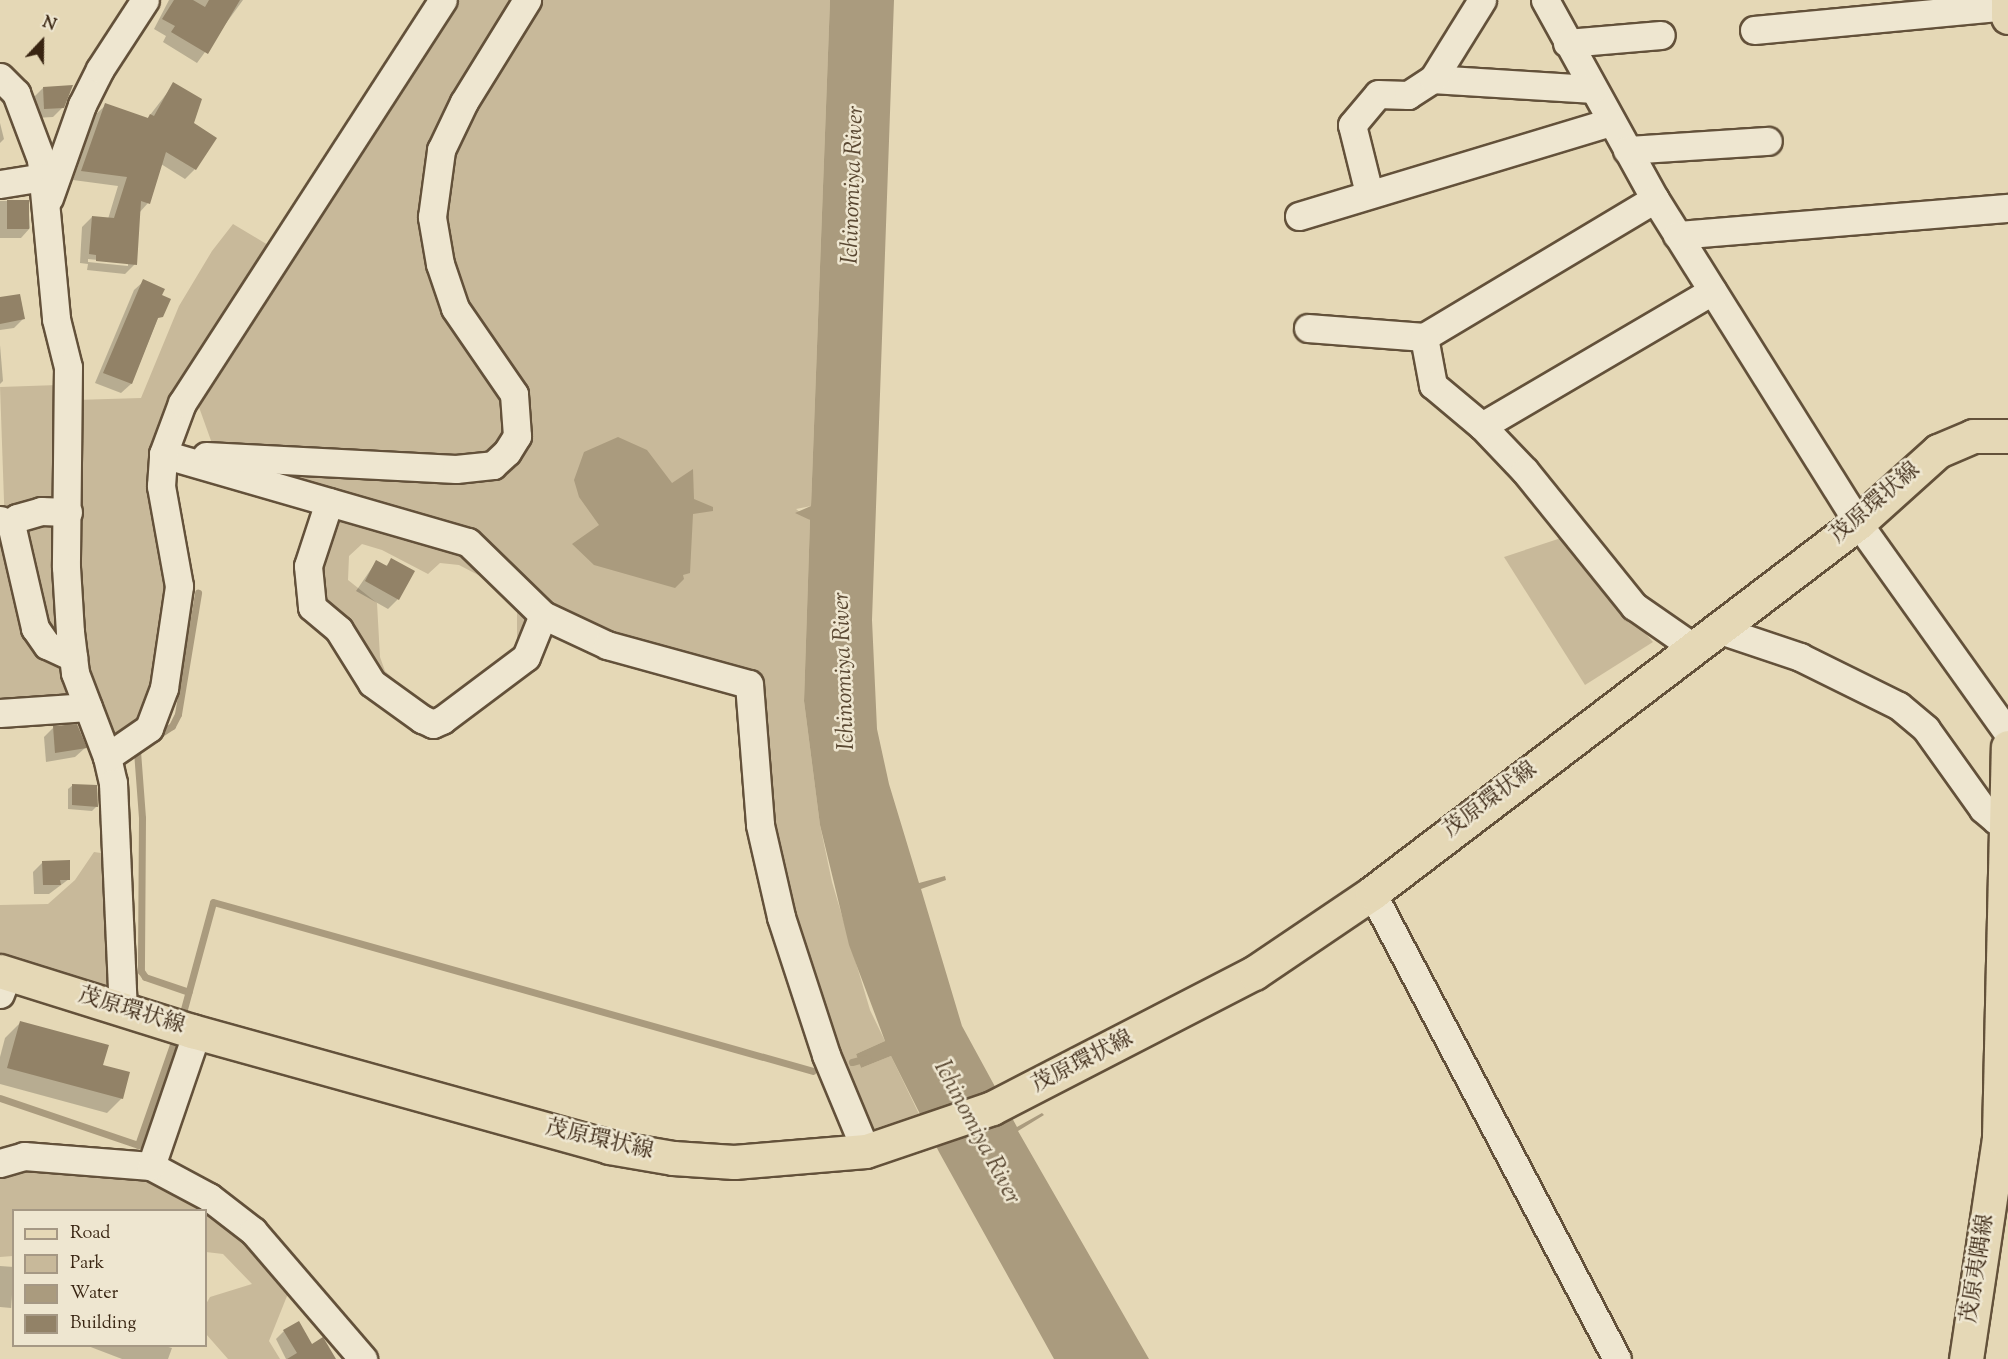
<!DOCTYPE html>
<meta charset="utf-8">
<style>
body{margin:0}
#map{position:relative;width:2008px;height:1359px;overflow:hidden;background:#e5d8b6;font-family:"Sorts Mill Goudy","Noto Serif JP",serif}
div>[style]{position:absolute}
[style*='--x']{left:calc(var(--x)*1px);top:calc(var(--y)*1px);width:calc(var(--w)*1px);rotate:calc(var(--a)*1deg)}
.green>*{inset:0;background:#c8b99a;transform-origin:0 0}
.water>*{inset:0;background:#aa9b7e}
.shadow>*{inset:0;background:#0003;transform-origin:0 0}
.stream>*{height:7px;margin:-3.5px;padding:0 3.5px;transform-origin:3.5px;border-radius:3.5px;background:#aa9b7e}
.building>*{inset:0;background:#928267;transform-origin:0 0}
.roads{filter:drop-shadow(2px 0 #63513a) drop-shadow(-2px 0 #63513a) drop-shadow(0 2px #63513a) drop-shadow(0 -2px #63513a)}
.minor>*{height:27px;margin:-13.5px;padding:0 13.5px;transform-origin:13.5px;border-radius:13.5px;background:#eee6d0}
.major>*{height:33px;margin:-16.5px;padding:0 16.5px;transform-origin:16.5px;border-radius:16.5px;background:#e5d8b6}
span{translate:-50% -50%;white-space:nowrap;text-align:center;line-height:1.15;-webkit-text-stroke:5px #eee6d0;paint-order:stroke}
.street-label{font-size:22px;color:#382411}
.water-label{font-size:24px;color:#5a4832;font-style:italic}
.legend{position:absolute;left:12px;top:1209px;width:195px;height:138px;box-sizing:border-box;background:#eee6d0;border:2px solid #a59884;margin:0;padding:8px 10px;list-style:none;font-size:18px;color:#382411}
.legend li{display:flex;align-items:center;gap:12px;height:30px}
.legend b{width:30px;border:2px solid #a59884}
.north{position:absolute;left:12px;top:12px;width:60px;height:60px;-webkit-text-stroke:4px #eee6d0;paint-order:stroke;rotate:22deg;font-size:16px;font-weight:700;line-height:24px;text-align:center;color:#382411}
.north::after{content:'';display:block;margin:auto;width:21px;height:27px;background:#382411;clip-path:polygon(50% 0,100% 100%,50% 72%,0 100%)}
</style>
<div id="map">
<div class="green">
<div style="clip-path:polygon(450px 0,830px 0,811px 506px,796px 509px,810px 520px,804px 701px,820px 825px,832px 882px,870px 1010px,885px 1041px,856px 1054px,861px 1068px,891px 1056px,919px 1114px,867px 1131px,802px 956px,742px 672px,556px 612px,490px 548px,219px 463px,195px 396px)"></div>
<div style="clip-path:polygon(233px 224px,273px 248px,159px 427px,172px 591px,145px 724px,114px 745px,79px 668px,75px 400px,141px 398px,179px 306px,212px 251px)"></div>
<div style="left:58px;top:385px;width:121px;height:58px;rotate:88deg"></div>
<div style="clip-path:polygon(evenodd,331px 511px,466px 553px,533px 618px,530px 636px,438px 718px,377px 681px,317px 606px,319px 542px,331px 511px,362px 544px,382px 550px,428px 574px,440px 563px,459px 565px,486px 579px,517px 609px,517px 647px,437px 708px,413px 696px,385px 671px,380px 657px,377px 603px,348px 580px,349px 556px,362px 544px)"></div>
<div style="clip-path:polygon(52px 514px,63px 643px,38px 625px,16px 533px)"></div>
<div style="clip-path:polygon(0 527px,32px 630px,69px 662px,80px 702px,0 707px)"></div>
<div style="clip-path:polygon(1561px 538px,1653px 642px,1585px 685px,1504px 557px)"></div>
<div style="clip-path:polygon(94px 852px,108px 854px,114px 995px,0 961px,0 905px,48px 904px,75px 880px)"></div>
<div style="clip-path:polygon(11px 1163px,148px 1171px,208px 1205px,291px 1286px,269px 1341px,280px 1359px,228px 1359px,206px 1334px,206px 1304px,210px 1297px,252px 1284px,223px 1254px,206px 1252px,206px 1210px,14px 1210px,13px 1256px,0 1257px,0 1170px)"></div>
</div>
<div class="water">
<div style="clip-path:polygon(830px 0,894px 0,872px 620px,877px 729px,889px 784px,919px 883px,945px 876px,946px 880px,921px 889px,962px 1026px,1017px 1127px,1042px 1113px,1044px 1115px,1018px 1131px,1149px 1359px,1054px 1359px,939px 1152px,891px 1056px,861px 1068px,856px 1054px,885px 1041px,849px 945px,820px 825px,804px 701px,810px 520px,795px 513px,811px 506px)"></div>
<div style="clip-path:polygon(618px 437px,647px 450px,672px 483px,693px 469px,694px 499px,713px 507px,713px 511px,693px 514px,690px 573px,683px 575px,684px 579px,675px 588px,594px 565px,572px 544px,599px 525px,579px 497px,574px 480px,584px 452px)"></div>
</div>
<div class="shadow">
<div style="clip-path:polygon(169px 0,243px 0,197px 63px,163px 42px,166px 36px,154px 29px)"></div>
<div style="clip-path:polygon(evenodd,174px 84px,192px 124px,195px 169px,185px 179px,161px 164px,148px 203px,139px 213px,135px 264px,125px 274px,87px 270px,88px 264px,80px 263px,82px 227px,92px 217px,108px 219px,118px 186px,73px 180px,96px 114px,106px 105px,147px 119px,174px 84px,88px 259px,128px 263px,128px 266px,88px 262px,88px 259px)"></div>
<div style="clip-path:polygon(43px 88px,63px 107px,53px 117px,35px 118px,33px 98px)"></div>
<div style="clip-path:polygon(0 123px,4px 139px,0 143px)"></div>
<div style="clip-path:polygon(0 201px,28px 201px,30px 228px,21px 238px,0 238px)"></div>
<div style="clip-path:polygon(144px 281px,160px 296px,158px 318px,131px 384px,121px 393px,95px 383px,134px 290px)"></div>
<div style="clip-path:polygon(0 299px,23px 319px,14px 328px,0 330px)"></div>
<div style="clip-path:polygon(0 345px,3px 381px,0 384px)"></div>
<div style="clip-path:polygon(392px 560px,398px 599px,388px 609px,356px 591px,376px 562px,385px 567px)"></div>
<div style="clip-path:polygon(54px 727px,85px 748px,75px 757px,46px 762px,44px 737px)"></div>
<div style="clip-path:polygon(73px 785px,97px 806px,92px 811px,68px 809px,68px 789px)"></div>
<div style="clip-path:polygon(43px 862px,69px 879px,49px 894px,34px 894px,33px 872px)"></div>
<div style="clip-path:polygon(20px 1023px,101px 1066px,122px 1098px,107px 1113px,0 1084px,0 1057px,5px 1038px)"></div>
<div style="left:0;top:1266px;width:14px;height:41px;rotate:4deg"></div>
<div style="clip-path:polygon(284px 1331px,311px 1346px,331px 1359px,286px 1359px,276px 1339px)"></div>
<div style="clip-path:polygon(88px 1346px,165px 1346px,172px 1348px,168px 1359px,122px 1359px)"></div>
</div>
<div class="stream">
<div style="--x:155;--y:737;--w:20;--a:-33"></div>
<div style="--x:172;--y:726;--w:13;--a:-63"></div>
<div style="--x:178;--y:714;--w:123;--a:-80.6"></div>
<div style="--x:141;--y:747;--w:6;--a:135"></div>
<div style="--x:137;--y:751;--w:67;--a:85.7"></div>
<div style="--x:142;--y:818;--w:153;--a:90.4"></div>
<div style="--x:141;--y:971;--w:7;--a:56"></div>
<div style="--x:145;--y:977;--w:46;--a:18.8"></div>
<div style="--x:181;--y:1020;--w:122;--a:-74.8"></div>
<div style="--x:213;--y:902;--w:623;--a:15.73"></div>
<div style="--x:852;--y:1062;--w:16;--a:-15"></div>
<div style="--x:0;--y:1098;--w:146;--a:18.8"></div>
<div style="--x:138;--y:1145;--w:115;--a:-70.8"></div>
</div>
<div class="building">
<div style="clip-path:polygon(174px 0,193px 0,205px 7px,209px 0,240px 0,208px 54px,171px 32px,175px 26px,162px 19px)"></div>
<div style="clip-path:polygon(173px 82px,202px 99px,194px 123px,217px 138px,196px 170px,166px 152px,150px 204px,141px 201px,137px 265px,96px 261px,96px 255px,89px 254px,92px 216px,114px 218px,127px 177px,81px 171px,105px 103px,148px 118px,150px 114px,154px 116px)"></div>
<div style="clip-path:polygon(73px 85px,64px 108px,44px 109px,43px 87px)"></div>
<div style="left:7px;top:200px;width:22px;height:29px"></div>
<div style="clip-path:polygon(143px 279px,165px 289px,162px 295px,171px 299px,163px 317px,158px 318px,132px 384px,103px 373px)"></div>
<div style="clip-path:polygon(20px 294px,25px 319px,0 324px,0 297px)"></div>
<div style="clip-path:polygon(391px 558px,415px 571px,399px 600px,365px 581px,376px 560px,387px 566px)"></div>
<div style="clip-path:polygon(77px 724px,87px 748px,55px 753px,53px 726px)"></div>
<div style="clip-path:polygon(72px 784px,97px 785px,98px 807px,72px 805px)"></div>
<div style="clip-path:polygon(70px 860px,70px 880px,60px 880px,61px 885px,43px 885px,42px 861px)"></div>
<div style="clip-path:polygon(20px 1021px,109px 1045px,103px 1065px,130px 1072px,123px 1099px,7px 1068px)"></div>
<div style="clip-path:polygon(299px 1321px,312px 1344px,323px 1337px,336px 1359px,287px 1359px,297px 1353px,283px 1330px)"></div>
</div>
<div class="roads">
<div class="minor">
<div style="--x:1545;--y:0;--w:227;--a:61.1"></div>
<div style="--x:1655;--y:199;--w:382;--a:57.9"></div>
<div style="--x:1858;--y:523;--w:258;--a:54.5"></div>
<div style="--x:1754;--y:30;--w:255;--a:-5.4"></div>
<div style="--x:1567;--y:43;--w:94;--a:-4.9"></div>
<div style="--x:0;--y:77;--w:23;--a:45"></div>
<div style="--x:16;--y:93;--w:71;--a:69.3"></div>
<div style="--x:41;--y:159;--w:161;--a:84.6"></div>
<div style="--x:56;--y:319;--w:49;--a:76"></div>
<div style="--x:68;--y:367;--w:200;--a:90.6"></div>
<div style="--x:66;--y:567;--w:65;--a:86.5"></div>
<div style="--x:70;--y:632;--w:41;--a:83"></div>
<div style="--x:75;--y:673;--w:90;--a:69.1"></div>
<div style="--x:107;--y:757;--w:27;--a:77"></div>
<div style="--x:113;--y:783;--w:227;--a:87.5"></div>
<div style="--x:1433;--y:79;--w:160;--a:3.6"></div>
<div style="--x:1627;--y:150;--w:141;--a:-3.7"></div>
<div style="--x:0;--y:184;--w:44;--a:-9.2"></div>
<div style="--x:1369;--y:193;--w:70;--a:-104"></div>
<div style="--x:1352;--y:125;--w:40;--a:-50"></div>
<div style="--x:1378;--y:94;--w:30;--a:2"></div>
<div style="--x:1408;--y:95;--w:30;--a:-33"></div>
<div style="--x:1433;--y:79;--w:93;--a:-58.2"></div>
<div style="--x:49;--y:198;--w:99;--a:-70.5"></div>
<div style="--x:82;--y:105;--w:40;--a:-63.4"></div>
<div style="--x:100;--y:69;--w:82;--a:-56.9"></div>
<div style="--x:1299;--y:216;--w:326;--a:-16.8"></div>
<div style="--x:1677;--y:235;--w:332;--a:-4.7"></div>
<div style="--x:1308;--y:328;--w:116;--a:4.4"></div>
<div style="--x:1424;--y:337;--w:269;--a:-30.9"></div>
<div style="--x:1424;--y:337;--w:49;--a:79.4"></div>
<div style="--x:1433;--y:385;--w:64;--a:39.9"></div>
<div style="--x:1482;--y:426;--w:62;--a:46.3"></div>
<div style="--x:1525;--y:471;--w:174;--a:51.1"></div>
<div style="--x:1634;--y:606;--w:72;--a:34.8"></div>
<div style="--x:1482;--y:426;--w:267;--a:-30.4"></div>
<div style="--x:163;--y:454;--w:317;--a:16.1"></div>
<div style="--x:468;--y:542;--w:105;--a:44.2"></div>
<div style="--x:543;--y:615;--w:71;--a:25.1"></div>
<div style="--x:607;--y:645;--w:147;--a:15.4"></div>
<div style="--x:749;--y:684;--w:141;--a:85.5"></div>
<div style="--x:760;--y:825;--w:94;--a:77.1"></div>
<div style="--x:781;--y:917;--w:145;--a:71.9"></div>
<div style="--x:826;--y:1055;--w:104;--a:67.4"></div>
<div style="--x:206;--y:456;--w:250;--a:3"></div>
<div style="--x:456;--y:469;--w:37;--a:-6"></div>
<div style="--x:493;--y:465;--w:19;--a:-43"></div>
<div style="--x:507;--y:452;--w:19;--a:-58"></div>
<div style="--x:517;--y:436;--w:42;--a:-94.1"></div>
<div style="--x:514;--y:394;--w:104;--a:-124.5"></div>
<div style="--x:455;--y:308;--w:46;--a:-108.8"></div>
<div style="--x:440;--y:264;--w:48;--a:-99.7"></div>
<div style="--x:432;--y:217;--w:68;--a:-82.3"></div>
<div style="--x:441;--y:150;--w:53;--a:-64.4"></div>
<div style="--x:464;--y:102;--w:120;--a:-58.3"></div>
<div style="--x:329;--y:502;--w:67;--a:108.2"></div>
<div style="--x:308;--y:566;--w:41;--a:84.4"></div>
<div style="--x:312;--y:607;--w:35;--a:40"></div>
<div style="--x:339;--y:630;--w:62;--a:58.1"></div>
<div style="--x:372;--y:683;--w:62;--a:35.8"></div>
<div style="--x:422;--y:719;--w:12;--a:24"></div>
<div style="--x:433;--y:724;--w:10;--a:-24"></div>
<div style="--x:442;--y:720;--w:105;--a:-36.9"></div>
<div style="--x:526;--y:657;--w:45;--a:-68"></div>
<div style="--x:0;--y:520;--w:12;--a:20"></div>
<div style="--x:11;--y:524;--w:8;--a:-45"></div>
<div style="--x:17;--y:518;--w:25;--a:-16"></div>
<div style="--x:41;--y:511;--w:27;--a:2"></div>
<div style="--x:11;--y:524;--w:107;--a:77"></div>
<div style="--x:35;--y:628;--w:21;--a:55"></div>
<div style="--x:47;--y:645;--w:29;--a:25"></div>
<div style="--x:1717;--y:629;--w:88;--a:18.6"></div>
<div style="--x:1800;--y:657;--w:110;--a:26.3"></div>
<div style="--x:1899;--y:706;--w:35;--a:40"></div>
<div style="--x:1926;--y:729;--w:98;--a:54.5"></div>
<div style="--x:1983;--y:809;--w:17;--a:40"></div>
<div style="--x:1996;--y:820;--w:10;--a:6"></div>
<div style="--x:0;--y:713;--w:88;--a:-3.9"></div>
<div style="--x:107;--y:757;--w:51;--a:-34.6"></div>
<div style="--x:149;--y:728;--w:43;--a:-69.4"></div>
<div style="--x:164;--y:688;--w:103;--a:-81.6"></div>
<div style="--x:179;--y:586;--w:102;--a:-100.2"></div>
<div style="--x:161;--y:486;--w:32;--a:-86"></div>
<div style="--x:163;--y:454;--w:54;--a:-69.6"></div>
<div style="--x:182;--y:403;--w:480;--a:-57.1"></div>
<div style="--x:1372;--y:893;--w:526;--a:62.27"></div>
<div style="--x:0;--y:994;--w:22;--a:-69"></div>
<div style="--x:0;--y:1163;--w:25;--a:-16"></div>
<div style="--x:24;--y:1156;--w:127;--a:4.5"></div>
<div style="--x:151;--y:1166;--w:66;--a:28.1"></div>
<div style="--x:209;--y:1197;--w:56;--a:37.7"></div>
<div style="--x:253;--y:1231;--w:169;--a:49.3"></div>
<div style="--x:151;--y:1166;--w:142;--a:-71.1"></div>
</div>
<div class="major">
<div style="--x:2008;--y:0;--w:17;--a:90"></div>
<div style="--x:0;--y:971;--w:201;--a:17.4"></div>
<div style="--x:192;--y:1031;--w:433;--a:15.5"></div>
<div style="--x:609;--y:1147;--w:65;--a:9.8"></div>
<div style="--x:673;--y:1158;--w:61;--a:3.8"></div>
<div style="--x:734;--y:1162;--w:132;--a:-4.8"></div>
<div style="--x:866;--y:1151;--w:133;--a:-18.8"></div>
<div style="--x:992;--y:1108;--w:295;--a:-27.3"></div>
<div style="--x:1254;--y:973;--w:143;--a:-34.1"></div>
<div style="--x:1372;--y:893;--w:611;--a:-37.28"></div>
<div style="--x:1858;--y:523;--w:108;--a:-42"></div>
<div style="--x:1938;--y:451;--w:38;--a:-23"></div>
<div style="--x:1973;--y:436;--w:35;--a:0"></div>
<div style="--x:1966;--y:1359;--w:224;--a:-81.5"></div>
<div style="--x:1999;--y:1137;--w:390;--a:-88.7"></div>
</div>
</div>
<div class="street-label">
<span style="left:1876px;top:504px;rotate:-41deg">茂原環状線</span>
<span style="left:1491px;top:801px;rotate:-37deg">茂原環状線</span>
<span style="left:131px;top:1012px;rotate:17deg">茂原環状線</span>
<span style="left:1083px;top:1063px;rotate:-27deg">茂原環状線</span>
<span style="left:599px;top:1141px;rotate:13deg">茂原環状線</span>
<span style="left:1979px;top:1269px;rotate:-81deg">茂原夷隅線</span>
</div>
<div class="water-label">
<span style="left:854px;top:185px;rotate:-88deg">Ichinomiya River</span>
<span style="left:845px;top:671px;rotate:-92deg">Ichinomiya River</span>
<span style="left:976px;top:1133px;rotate:62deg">Ichinomiya River</span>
</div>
<ul class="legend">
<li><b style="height:8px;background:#e5d8b6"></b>Road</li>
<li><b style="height:16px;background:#c8b99a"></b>Park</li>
<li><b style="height:16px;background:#aa9b7e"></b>Water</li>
<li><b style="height:16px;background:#928267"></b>Building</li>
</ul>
<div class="north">N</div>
</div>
